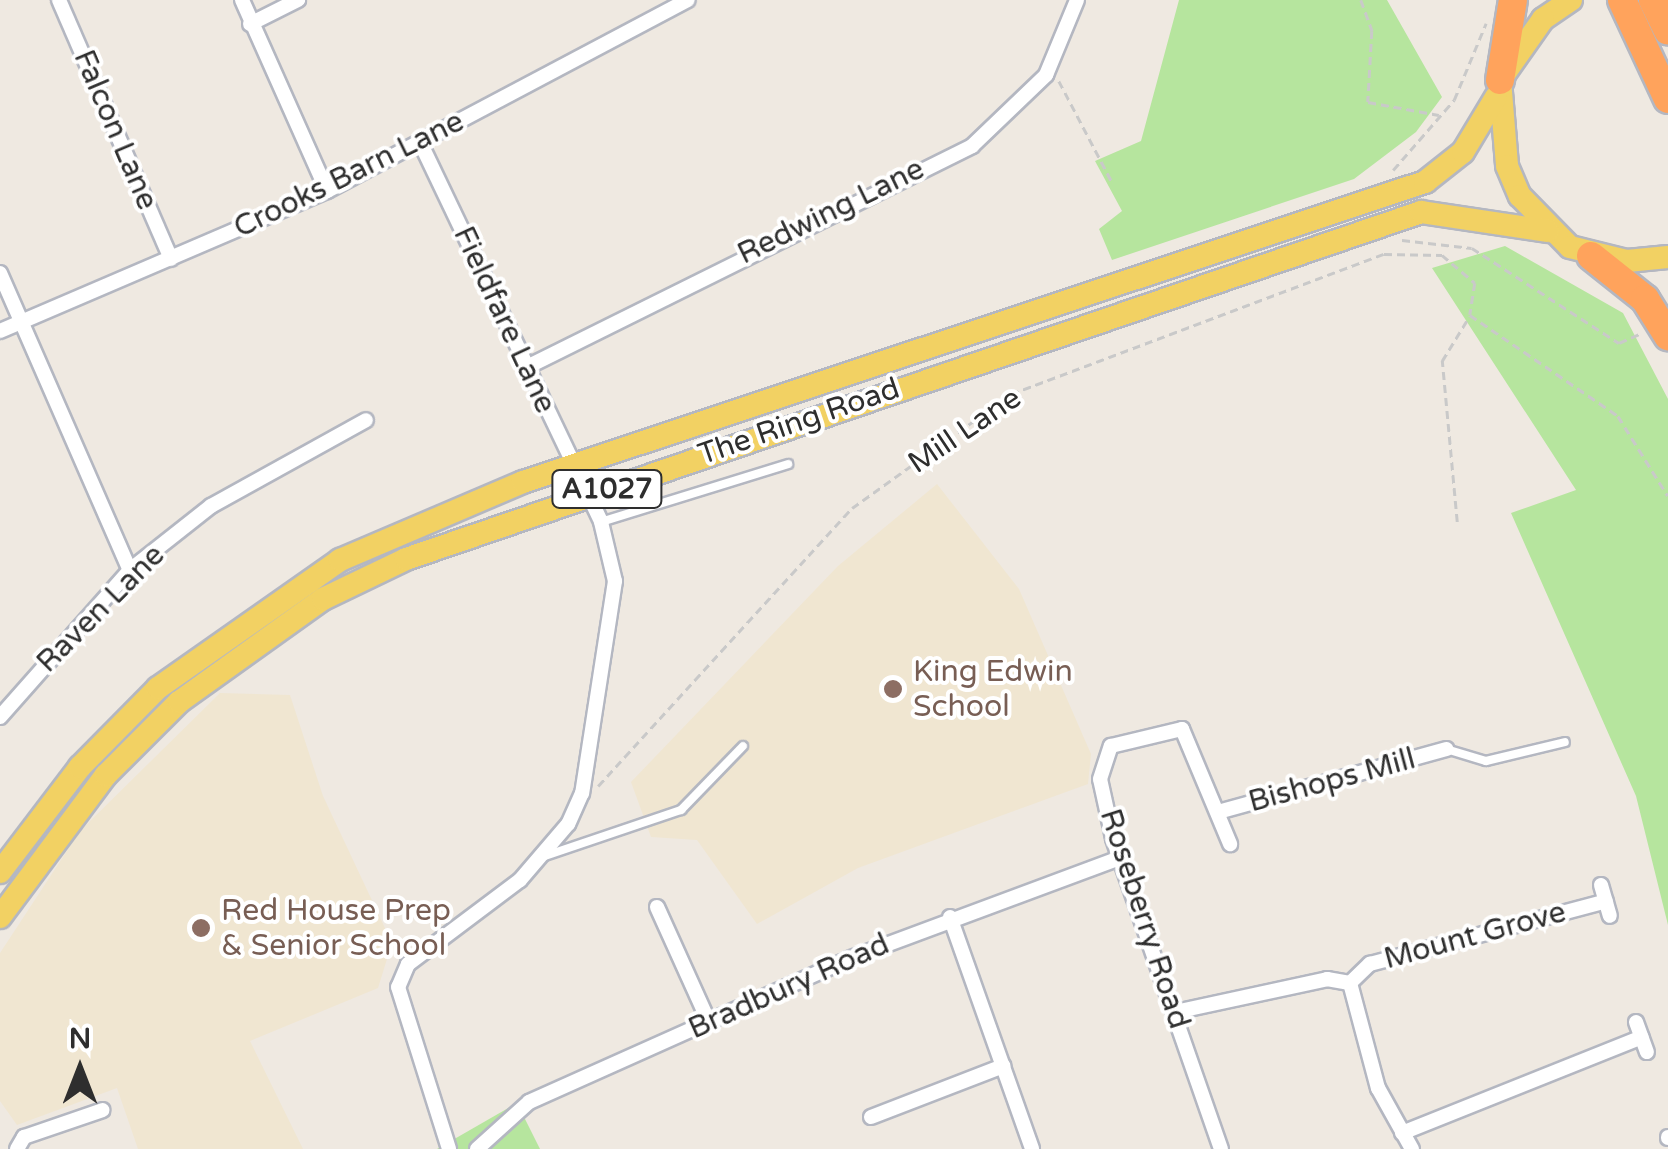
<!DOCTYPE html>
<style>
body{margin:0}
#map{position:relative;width:1668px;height:1149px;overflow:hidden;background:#efe9e1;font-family:"Varela Round",sans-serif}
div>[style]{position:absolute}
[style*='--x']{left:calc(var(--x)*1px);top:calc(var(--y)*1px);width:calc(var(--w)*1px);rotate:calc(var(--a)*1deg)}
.education>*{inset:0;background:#f0e6d1}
.green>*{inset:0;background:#b6e59e}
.path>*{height:2.5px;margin-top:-1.25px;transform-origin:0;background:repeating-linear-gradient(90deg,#c9c9c9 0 8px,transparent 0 13px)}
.roads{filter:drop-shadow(2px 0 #b4b7c1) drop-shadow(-2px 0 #b4b7c1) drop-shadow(0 2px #b4b7c1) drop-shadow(0 -2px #b4b7c1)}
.lane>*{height:8px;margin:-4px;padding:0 4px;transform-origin:4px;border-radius:4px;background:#fff}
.street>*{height:14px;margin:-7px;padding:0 7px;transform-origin:7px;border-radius:7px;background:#fff}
.primary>*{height:22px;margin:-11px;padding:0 11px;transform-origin:11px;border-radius:11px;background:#f2d163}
.highway>*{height:28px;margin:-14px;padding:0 14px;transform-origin:14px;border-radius:14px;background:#ffa35c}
.dots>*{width:28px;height:28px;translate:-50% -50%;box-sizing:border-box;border:5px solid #fff;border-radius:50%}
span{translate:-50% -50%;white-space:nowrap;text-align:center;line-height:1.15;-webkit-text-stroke:8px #fff;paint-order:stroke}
.shield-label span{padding:2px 8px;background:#fff;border:2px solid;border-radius:8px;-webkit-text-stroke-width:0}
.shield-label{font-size:28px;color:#2e2e2e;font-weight:700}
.street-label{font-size:30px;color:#2e2e2e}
.education-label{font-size:30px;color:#785e54}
.left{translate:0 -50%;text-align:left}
.north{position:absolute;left:30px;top:1019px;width:100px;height:100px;-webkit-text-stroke:8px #fff;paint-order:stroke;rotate:0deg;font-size:28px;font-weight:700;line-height:40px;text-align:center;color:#2e2e2e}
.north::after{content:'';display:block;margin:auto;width:35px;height:45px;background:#2e2e2e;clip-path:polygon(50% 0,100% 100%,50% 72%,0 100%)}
</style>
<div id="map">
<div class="education">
<div style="clip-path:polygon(937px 484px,1019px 589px,1091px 754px,1088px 784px,858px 868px,757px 924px,697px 840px,651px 837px,631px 782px,838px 566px)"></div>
<div style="clip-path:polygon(220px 693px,290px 695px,323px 796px,392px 943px,378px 988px,250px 1041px,303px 1149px,138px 1149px,117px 1088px,17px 1125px,0 1101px,0 953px,80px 831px)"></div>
</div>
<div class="green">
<div style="clip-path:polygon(1179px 0,1387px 0,1442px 97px,1416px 132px,1354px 179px,1112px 260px,1099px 229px,1122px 211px,1095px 161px,1141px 141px)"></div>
<div style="clip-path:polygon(1505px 246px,1623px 313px,1668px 399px,1668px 925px,1636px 796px,1511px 513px,1576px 490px,1432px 268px)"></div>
<div style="clip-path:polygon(517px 1103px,540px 1149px,437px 1149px)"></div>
</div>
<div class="path">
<div style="--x:1361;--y:0;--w:33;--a:70"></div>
<div style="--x:1372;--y:31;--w:71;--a:93.2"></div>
<div style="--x:1368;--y:102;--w:72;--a:10.4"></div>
<div style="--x:1059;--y:81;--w:116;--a:62.3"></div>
<div style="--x:1393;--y:170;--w:93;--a:-48.9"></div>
<div style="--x:1454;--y:100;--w:83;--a:-67.4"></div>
<div style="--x:1402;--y:240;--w:70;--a:6.5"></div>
<div style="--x:1472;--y:248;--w:175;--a:32.9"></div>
<div style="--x:1619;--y:343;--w:22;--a:-24"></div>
<div style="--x:1457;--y:522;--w:162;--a:-95.3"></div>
<div style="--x:1442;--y:361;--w:52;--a:-58.5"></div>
<div style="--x:598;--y:786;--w:377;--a:-47.6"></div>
<div style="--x:852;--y:508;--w:196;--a:-35.6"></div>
<div style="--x:1011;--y:394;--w:398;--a:-20.6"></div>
<div style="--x:1384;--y:254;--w:58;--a:1"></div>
<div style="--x:1442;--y:255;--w:43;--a:40.3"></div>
<div style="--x:1475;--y:283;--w:32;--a:99"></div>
<div style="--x:1470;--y:315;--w:179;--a:34.3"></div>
<div style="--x:1618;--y:416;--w:94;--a:58"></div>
</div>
<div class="roads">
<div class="lane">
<div style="--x:601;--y:522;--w:196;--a:-17.2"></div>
<div style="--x:1446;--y:749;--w:42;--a:16.7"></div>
<div style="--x:1486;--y:761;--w:81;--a:-13.5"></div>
<div style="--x:545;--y:856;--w:144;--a:-18.7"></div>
<div style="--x:681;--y:810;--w:89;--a:-45.9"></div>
</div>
<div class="street">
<div style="--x:59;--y:0;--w:282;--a:66.6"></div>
<div style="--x:242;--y:0;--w:209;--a:66"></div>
<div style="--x:250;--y:24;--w:54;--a:-26.6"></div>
<div style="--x:421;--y:144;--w:419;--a:64.5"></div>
<div style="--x:601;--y:522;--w:61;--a:76.7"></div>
<div style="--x:615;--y:581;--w:215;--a:98.8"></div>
<div style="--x:582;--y:793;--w:34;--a:114"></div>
<div style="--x:568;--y:824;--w:74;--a:130.6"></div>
<div style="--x:520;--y:880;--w:140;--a:143.1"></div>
<div style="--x:408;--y:964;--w:25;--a:113"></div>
<div style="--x:398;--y:987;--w:170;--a:72.5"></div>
<div style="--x:0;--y:273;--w:324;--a:66.4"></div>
<div style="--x:0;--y:331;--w:356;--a:-23.2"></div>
<div style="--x:327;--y:191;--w:408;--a:-27.9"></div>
<div style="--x:527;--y:367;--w:497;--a:-26.4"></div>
<div style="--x:972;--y:146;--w:103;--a:-43.8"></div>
<div style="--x:1046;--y:75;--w:81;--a:-67.5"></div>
<div style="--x:0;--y:717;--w:196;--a:-48.5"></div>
<div style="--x:130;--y:570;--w:103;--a:-38.3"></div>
<div style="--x:211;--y:506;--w:177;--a:-29"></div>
<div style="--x:1218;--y:812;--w:237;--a:-15.4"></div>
<div style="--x:1601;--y:885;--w:32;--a:74"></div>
<div style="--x:657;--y:907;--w:126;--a:65.7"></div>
<div style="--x:950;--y:917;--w:246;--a:70.5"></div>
<div style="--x:1350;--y:983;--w:109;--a:75.1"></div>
<div style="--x:1378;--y:1088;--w:70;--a:60.9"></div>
<div style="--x:1175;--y:1012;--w:156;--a:-12.2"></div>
<div style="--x:1327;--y:979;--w:23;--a:10"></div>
<div style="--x:1350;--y:983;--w:28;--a:-44"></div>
<div style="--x:1370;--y:964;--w:244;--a:-14.9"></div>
<div style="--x:1636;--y:1022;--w:32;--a:70"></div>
<div style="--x:871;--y:1117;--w:142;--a:-21.1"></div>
<div style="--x:1402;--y:1133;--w:258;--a:-21.8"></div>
<div style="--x:1668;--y:1137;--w:1;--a:90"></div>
<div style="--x:17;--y:1149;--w:14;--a:-60"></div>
<div style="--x:24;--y:1137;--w:83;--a:-18.9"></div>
<div style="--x:477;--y:1149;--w:70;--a:-42.1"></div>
<div style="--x:529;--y:1102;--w:350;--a:-24.1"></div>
<div style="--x:848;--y:959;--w:289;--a:-20.4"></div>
<div style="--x:1221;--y:1149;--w:329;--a:-109.2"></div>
<div style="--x:1113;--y:838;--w:60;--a:-102.4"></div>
<div style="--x:1100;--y:779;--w:35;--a:-72"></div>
<div style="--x:1111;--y:746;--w:73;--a:-13.5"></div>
<div style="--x:1182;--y:729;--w:125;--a:67.3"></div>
</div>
<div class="primary">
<div style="--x:1571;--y:0;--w:34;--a:146"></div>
<div style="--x:1543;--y:19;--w:75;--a:125.2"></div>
<div style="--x:1500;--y:80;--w:86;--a:85.3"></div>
<div style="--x:1507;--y:166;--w:33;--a:67"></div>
<div style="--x:1520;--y:196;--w:71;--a:45.6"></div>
<div style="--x:1570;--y:247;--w:59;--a:13.8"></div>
<div style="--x:1627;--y:261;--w:41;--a:-5.6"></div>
<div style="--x:0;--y:872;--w:132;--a:-52.7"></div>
<div style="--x:80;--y:767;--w:111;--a:-45.4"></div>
<div style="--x:158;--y:688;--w:223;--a:-35.1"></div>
<div style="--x:340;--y:560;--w:199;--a:-23.1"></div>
<div style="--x:523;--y:482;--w:951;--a:-18.4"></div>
<div style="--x:1425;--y:182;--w:48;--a:-38.3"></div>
<div style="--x:1463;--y:152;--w:64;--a:-59"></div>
<div style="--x:0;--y:917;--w:177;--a:-53.3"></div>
<div style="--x:106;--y:775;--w:103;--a:-45"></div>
<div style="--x:179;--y:702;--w:177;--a:-35.6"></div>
<div style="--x:323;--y:599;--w:92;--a:-25.7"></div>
<div style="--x:406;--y:559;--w:1073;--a:-18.87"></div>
<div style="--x:1421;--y:212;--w:128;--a:8.5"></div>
</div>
<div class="highway">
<div style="--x:1622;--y:0;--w:109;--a:65.1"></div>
<div style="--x:1653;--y:0;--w:34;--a:64"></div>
<div style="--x:1500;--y:80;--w:81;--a:-80.8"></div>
<div style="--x:1591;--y:256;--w:69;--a:38.5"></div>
<div style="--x:1645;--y:299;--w:44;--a:58.1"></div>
</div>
</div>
<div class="dots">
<div style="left:893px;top:689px;background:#8d6e63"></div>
<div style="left:201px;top:928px;background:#8d6e63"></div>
</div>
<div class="shield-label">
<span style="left:607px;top:489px">A1027</span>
</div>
<div class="street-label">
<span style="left:115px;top:130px;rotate:67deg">Falcon Lane</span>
<span style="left:349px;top:175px;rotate:-26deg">Crooks Barn Lane</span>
<span style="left:831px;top:212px;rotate:-26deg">Redwing Lane</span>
<span style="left:504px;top:320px;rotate:65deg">Fieldfare Lane</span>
<span style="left:799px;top:422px;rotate:-19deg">The Ring Road</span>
<span style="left:965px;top:431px;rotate:-34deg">Mill Lane</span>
<span style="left:101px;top:609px;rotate:-45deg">Raven Lane</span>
<span style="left:1332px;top:781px;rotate:-15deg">Bishops Mill</span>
<span style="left:1144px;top:919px;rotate:72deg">Roseberry Road</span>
<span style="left:1475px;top:936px;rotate:-15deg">Mount Grove</span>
<span style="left:789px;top:987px;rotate:-24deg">Bradbury Road</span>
</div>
<div class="education-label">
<span class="left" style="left:913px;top:689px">King Edwin<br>School</span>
<span class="left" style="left:221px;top:928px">Red House Prep<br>&amp; Senior School</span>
</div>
<div class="north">N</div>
</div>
